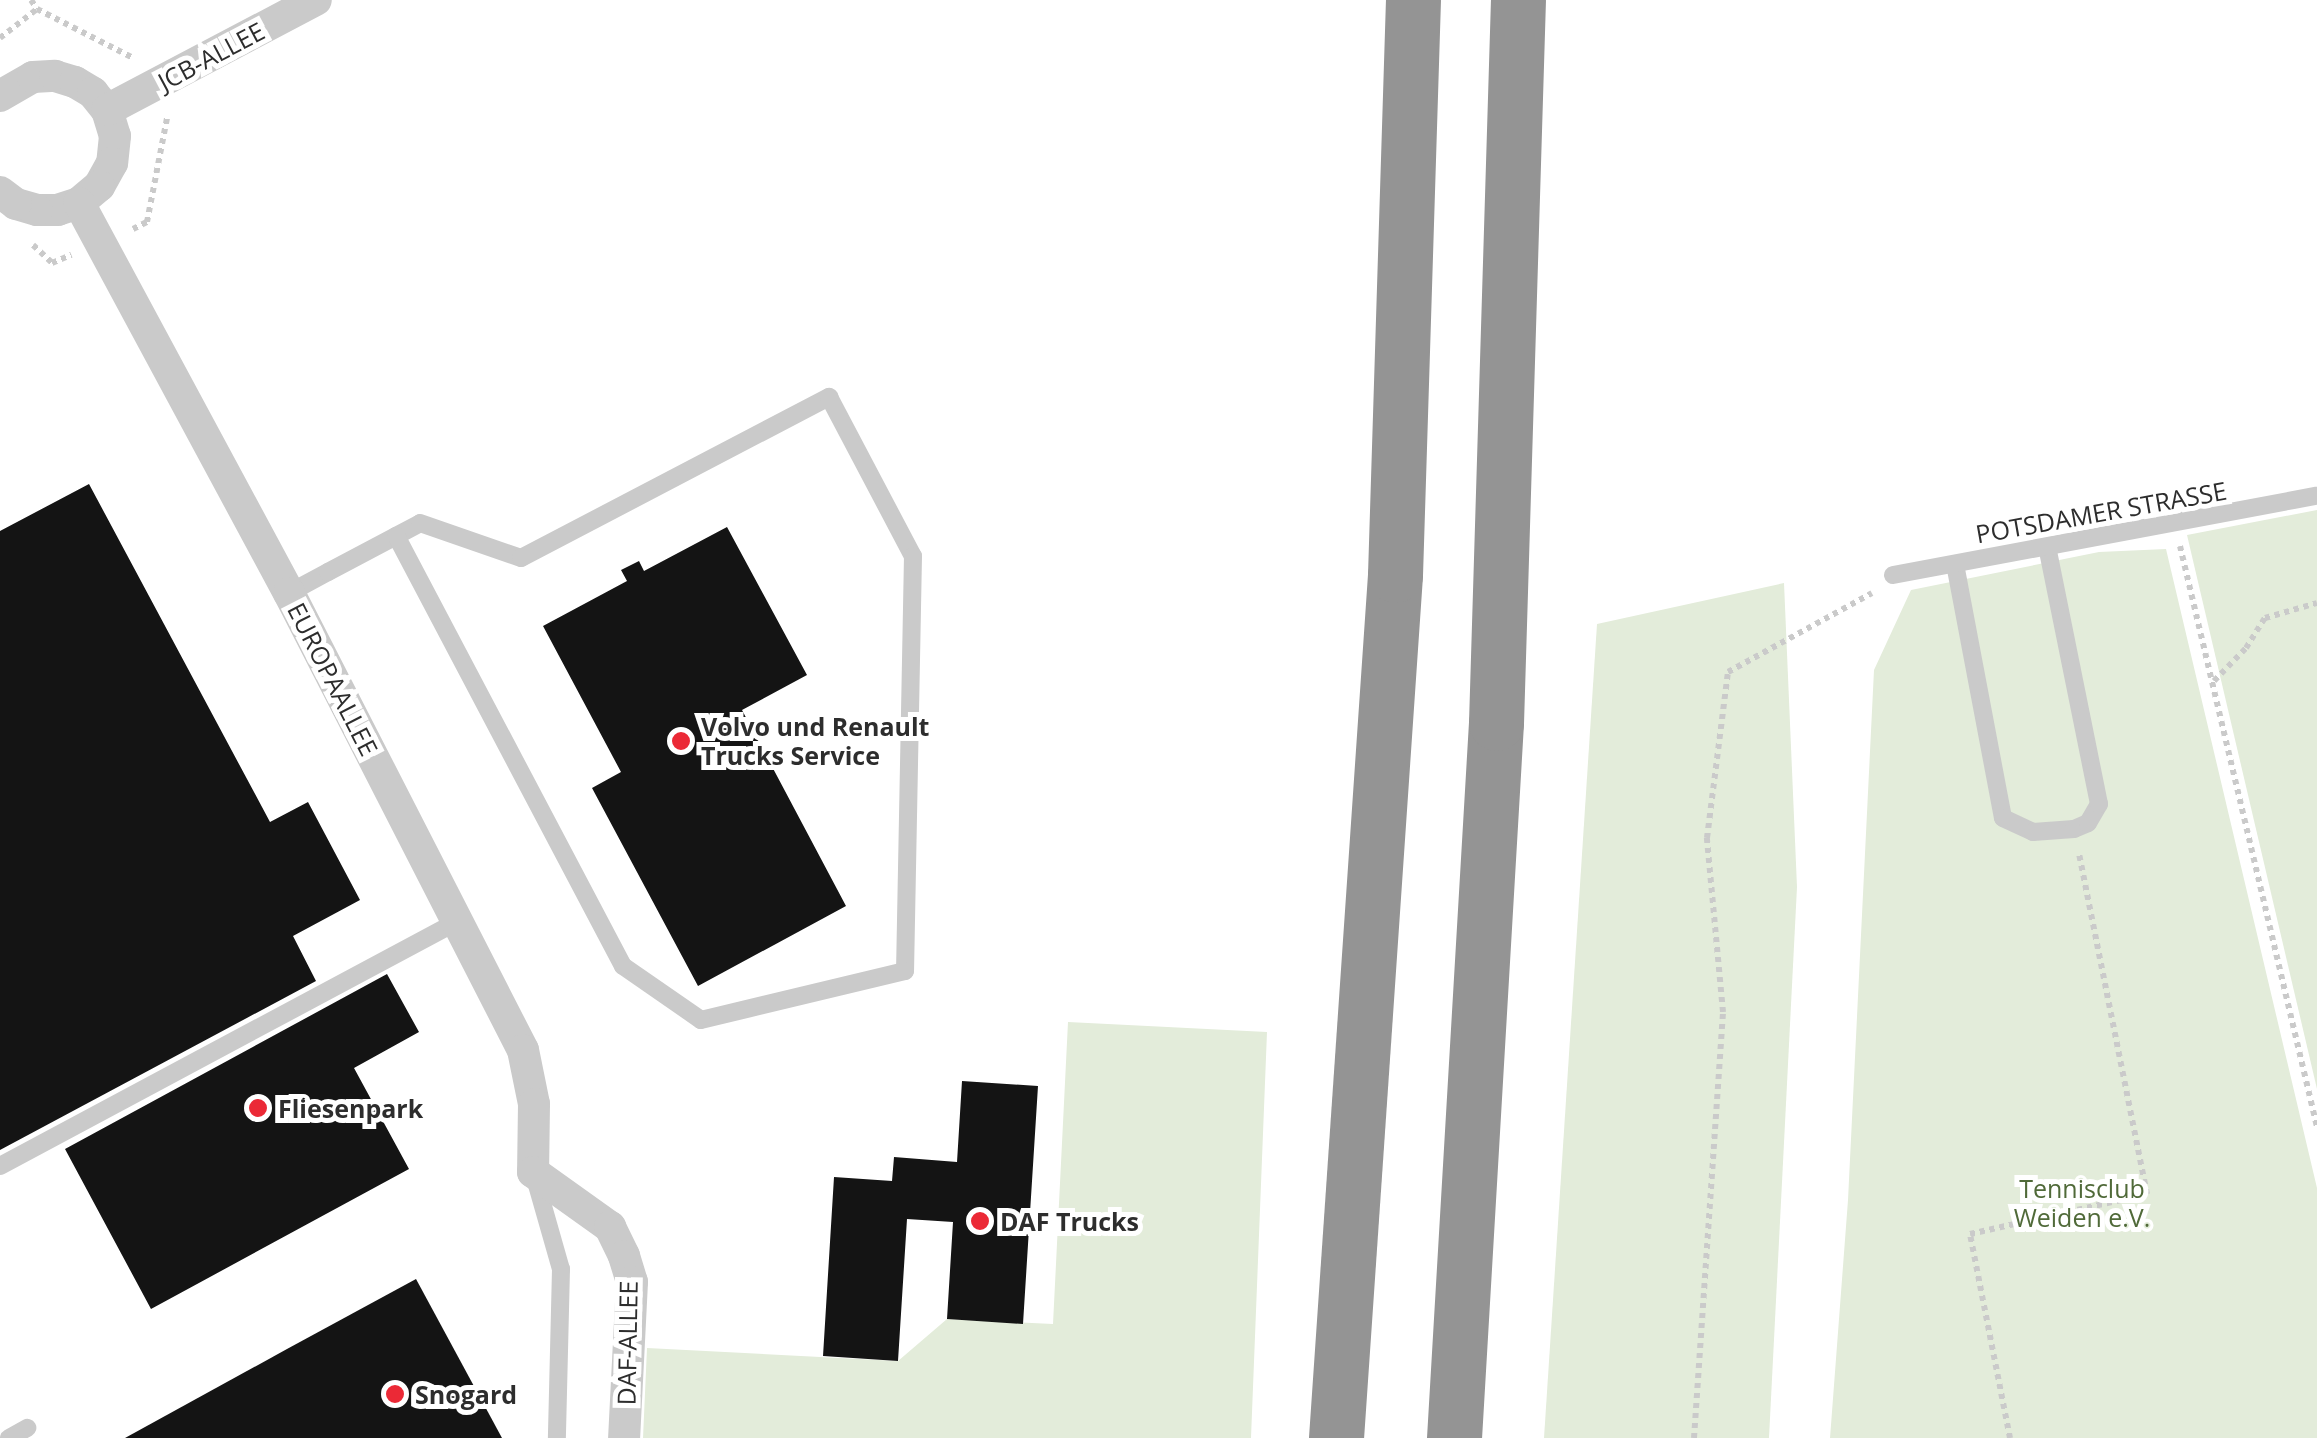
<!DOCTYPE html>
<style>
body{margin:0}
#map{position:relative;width:2317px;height:1438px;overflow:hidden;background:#fff;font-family:"Open Sans",sans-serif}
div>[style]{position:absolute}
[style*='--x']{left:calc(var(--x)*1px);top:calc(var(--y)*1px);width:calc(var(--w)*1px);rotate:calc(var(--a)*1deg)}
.green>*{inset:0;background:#e3ecda}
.building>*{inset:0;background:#141414}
.path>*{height:6px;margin-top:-3px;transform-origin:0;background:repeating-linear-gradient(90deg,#cacaca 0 5px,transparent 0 10px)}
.service>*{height:18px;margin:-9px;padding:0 9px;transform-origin:9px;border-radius:9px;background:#cacaca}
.minor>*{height:32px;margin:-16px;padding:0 16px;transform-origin:16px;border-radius:16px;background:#cacaca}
.motorway>*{height:55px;margin:-27.5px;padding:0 27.5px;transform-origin:27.5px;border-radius:27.5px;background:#949494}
.dots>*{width:28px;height:28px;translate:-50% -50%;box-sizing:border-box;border:5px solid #fff;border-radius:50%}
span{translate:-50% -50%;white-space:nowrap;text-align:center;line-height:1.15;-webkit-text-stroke:10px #fff;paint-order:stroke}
.street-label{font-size:25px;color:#2d2d2d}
.poi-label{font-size:25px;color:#2d2d2d;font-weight:700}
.left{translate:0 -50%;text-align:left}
.park-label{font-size:25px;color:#506a39}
</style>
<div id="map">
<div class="green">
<div style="clip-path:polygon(2317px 510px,2317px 1089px,2187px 535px)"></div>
<div style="clip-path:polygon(2166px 549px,2317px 1188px,2317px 1438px,1830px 1438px,1848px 1200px,1874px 670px,1911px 590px,2099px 552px)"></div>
<div style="clip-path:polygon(1784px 583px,1797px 887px,1769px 1438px,1544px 1438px,1597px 624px)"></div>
<div style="clip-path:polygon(1068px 1022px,1267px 1032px,1251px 1438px,643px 1438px,647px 1348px,898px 1361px,947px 1319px,1053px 1324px)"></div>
</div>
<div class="building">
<div style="clip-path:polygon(89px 484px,270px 822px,308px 802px,360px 900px,293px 936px,316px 981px,0 1150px,0 531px)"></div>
<div style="clip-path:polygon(727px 527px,807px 675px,742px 710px,846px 906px,698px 986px,592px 788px,621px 772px,543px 626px,627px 581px,621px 570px,639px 561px,644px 571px)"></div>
<div style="clip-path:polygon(387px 974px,419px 1032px,354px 1068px,409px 1169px,151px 1309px,65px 1149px)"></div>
<div style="clip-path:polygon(962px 1081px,1038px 1086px,1023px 1324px,947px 1319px,953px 1222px,907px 1219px,898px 1361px,823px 1356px,834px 1177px,892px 1181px,894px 1157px,957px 1162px)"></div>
<div style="clip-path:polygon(416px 1279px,502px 1438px,125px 1438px,287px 1349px)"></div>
</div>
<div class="path">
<div style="--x:31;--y:0;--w:11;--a:56"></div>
<div style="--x:37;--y:9;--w:108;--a:27"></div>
<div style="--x:0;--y:38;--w:47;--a:-38.1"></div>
<div style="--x:133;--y:229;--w:16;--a:-27"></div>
<div style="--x:147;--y:222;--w:106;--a:-79.1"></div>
<div style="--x:33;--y:245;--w:26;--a:43"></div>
<div style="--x:52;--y:263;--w:21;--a:-23"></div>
<div style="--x:2180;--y:546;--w:597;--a:76.73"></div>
<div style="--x:2214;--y:681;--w:46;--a:-45.9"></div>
<div style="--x:2246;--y:648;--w:36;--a:-58"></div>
<div style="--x:2265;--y:618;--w:54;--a:-16.1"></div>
<div style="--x:1694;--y:1438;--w:427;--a:-86.1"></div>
<div style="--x:1723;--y:1012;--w:175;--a:-95.3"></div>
<div style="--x:1707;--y:838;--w:167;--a:-82.8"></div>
<div style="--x:1728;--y:672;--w:164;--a:-28.7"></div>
<div style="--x:2010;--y:1438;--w:208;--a:-101.1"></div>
<div style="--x:1970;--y:1234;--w:181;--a:-12.7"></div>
<div style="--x:2147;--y:1194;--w:346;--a:-101.3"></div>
</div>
<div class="service">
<div style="--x:1955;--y:564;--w:258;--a:79.3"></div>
<div style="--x:2003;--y:818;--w:33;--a:25"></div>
<div style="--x:2033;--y:832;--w:41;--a:-4.2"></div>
<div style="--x:2074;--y:829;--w:15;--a:-23"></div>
<div style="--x:2088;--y:823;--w:22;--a:-60"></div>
<div style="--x:2099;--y:804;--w:262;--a:-101.4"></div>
<div style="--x:1893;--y:575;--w:431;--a:-10.6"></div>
<div style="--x:289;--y:593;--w:44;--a:-28.3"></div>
<div style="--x:328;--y:572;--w:77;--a:-27.9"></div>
<div style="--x:396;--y:536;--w:27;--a:-28"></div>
<div style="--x:420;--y:523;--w:107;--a:19.1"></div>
<div style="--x:521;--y:558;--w:348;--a:-27.6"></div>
<div style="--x:829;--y:397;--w:180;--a:62.2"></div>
<div style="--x:913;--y:556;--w:415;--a:91.1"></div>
<div style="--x:905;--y:971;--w:210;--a:166.5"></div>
<div style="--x:701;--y:1020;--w:95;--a:-145.3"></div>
<div style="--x:623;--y:966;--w:486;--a:-117.8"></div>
<div style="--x:0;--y:1166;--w:519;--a:-28.14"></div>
<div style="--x:535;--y:1178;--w:95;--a:74.1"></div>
<div style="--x:561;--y:1269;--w:169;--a:91.4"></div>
<div style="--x:9;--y:1438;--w:21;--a:-29"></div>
</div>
<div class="minor">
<div style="--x:0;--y:96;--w:38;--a:-30"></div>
<div style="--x:33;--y:77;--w:22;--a:-3"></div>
<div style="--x:55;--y:76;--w:21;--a:17"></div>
<div style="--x:75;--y:82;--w:21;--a:31"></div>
<div style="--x:93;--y:93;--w:22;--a:51"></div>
<div style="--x:107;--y:110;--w:27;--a:73"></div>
<div style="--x:115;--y:136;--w:27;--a:96"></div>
<div style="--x:112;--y:163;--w:26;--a:119"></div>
<div style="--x:99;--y:186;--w:26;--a:140"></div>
<div style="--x:79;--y:203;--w:22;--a:162"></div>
<div style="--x:58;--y:210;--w:21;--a:180"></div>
<div style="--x:37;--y:210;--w:22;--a:-164"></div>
<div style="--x:16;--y:204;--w:20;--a:-143"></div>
<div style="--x:107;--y:110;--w:236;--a:-27.8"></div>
<div style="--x:79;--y:203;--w:443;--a:61.7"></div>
<div style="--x:289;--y:593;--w:513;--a:62.89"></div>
<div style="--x:523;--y:1050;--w:55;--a:78.5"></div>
<div style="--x:534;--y:1104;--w:68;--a:90.8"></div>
<div style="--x:533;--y:1172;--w:95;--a:35.5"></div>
<div style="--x:610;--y:1227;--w:32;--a:64"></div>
<div style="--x:624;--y:1256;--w:27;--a:73"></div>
<div style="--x:632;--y:1282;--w:156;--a:92.9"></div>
</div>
<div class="motorway">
<div style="--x:1336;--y:1438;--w:865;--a:-86.09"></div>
<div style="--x:1395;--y:575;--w:575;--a:-88.21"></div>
<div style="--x:1454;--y:1438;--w:716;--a:-86.64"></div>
<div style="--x:1496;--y:723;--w:723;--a:-88.26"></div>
</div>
<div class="dots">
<div style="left:681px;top:741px;background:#eb2936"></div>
<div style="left:258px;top:1108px;background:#eb2936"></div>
<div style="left:980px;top:1221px;background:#eb2936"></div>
<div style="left:395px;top:1394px;background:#eb2936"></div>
</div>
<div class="street-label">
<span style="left:211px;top:56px;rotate:-28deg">JCB-ALLEE</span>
<span style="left:2101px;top:512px;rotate:-10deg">POTSDAMER STRASSE</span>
<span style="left:333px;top:679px;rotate:63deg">EUROPAALLEE</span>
<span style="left:627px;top:1343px;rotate:-89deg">DAF-ALLEE</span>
</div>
<div class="poi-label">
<span class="left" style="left:701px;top:741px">Volvo und Renault<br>Trucks Service</span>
<span class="left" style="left:278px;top:1108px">Fliesenpark</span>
<span class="left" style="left:1000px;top:1221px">DAF Trucks</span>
<span class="left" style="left:415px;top:1394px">Snogard</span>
</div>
<div class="park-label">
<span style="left:2082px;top:1203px">Tennisclub<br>Weiden e.V.</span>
</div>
</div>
